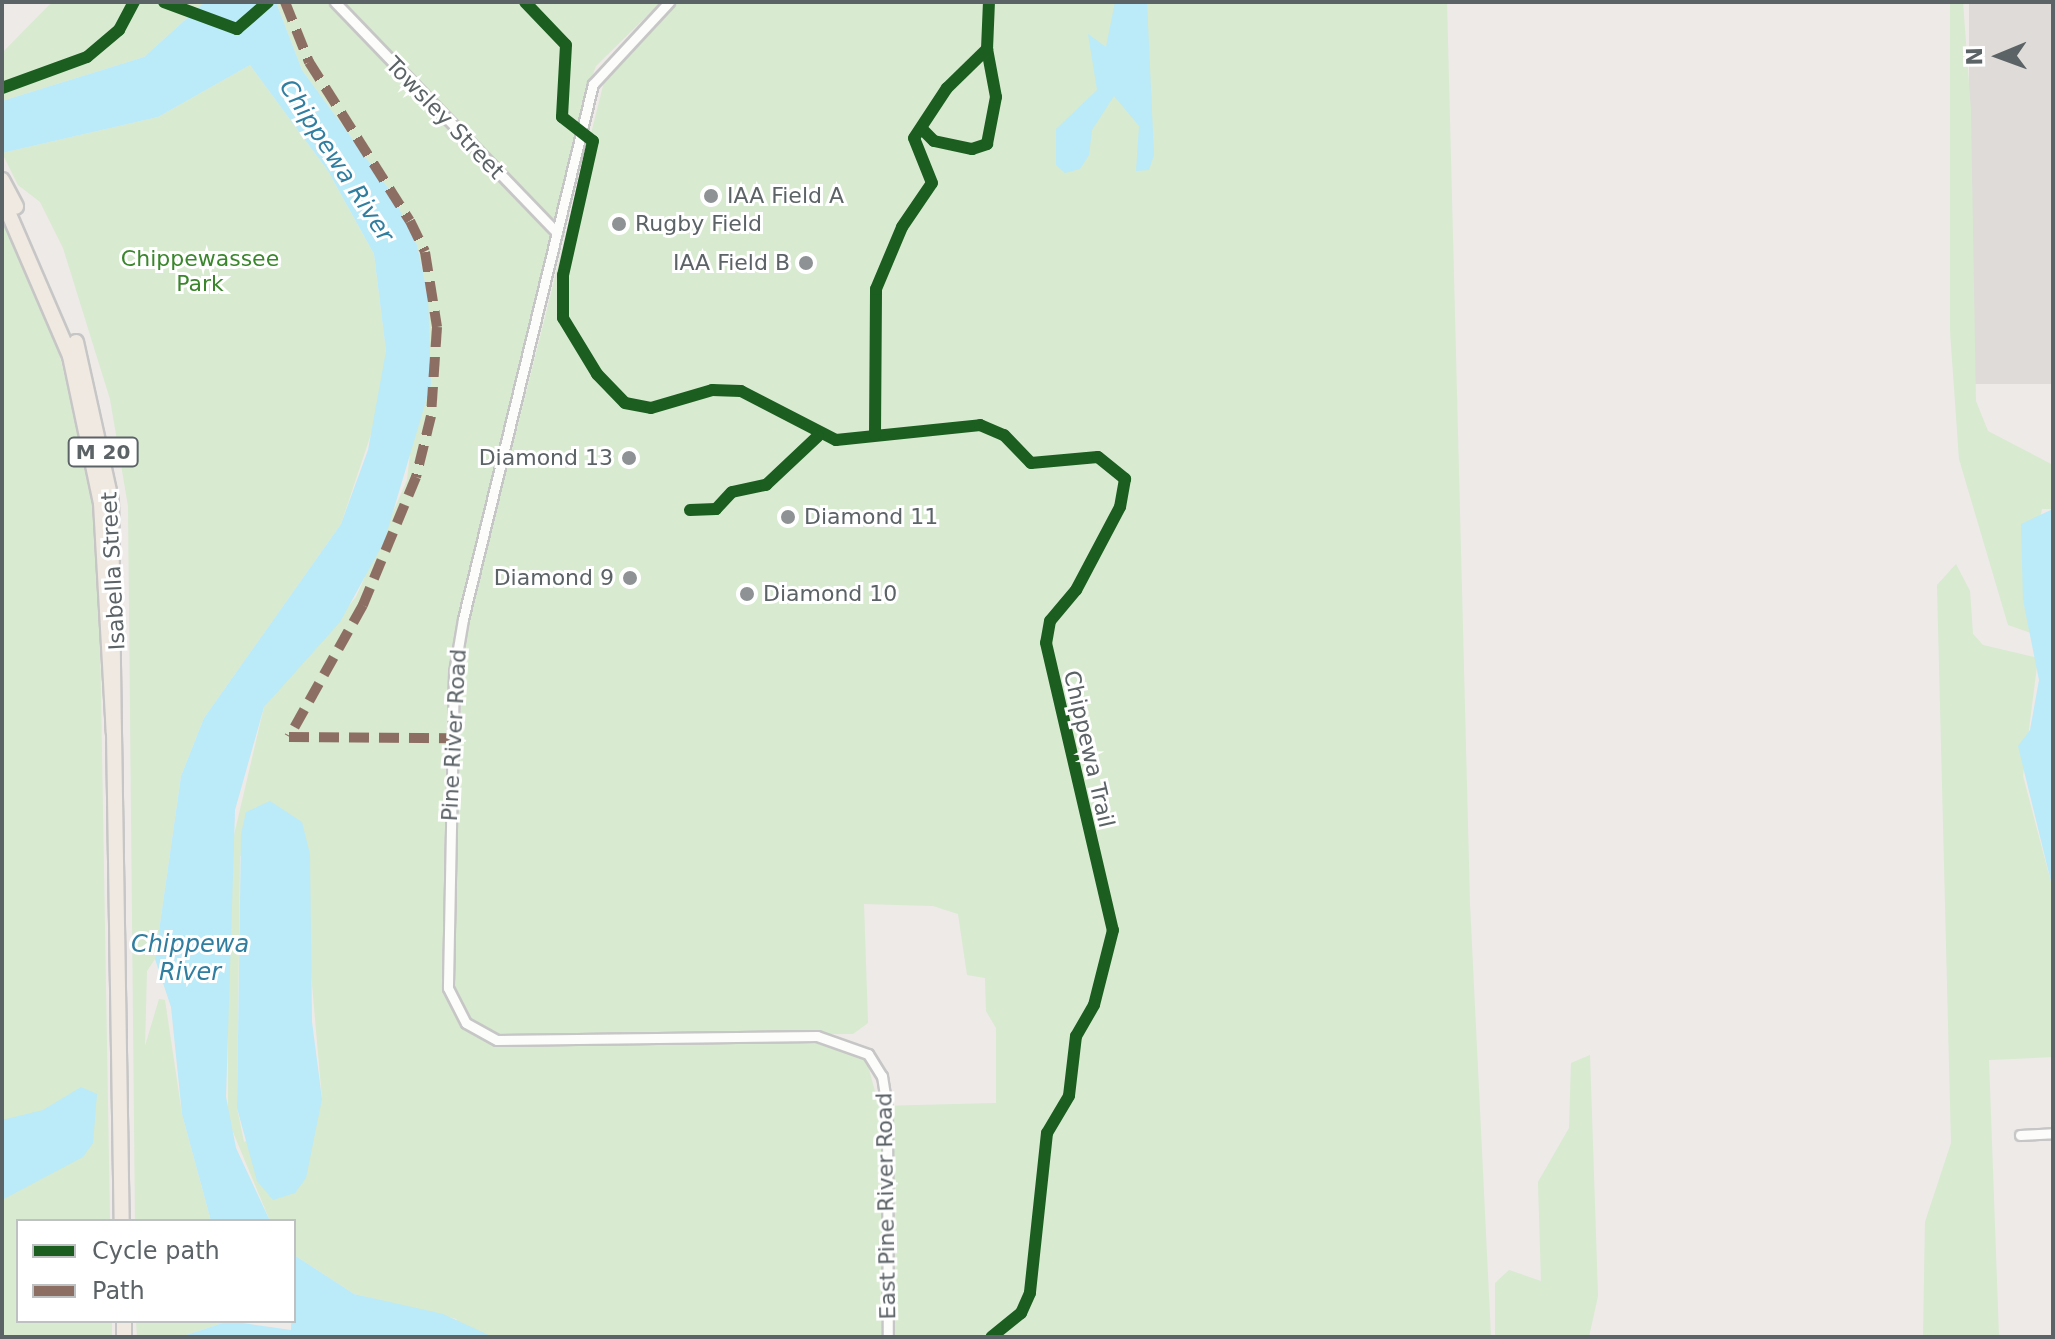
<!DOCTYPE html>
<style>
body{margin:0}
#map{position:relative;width:2055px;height:1339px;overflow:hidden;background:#edeae7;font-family:"DejaVu Sans",sans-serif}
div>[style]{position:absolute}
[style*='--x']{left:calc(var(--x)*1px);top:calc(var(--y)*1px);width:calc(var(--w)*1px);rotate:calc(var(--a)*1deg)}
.industrial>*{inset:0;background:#dedbd8;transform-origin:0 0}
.green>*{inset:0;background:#d8ead0}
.water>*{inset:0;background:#bbeaf8}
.roads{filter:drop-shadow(2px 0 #c7c6c6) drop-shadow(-2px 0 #c7c6c6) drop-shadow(0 2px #c7c6c6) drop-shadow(0 -2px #c7c6c6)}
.minor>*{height:9px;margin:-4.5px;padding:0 4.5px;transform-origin:4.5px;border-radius:4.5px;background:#fcfcfb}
.highway>*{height:14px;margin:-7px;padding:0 7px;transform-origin:7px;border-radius:7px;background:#f0e9e1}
.quiet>*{height:10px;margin-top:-5px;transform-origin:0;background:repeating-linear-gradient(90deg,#8d6e63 0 20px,transparent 0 30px)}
.cycleway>*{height:12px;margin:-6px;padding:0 6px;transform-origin:6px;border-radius:6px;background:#1b5e20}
.dots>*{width:22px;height:22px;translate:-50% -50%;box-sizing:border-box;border:4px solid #fff;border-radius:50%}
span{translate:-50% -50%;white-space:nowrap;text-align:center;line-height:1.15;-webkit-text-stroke:6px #fff;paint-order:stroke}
.shield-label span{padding:2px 6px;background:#fff;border:2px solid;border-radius:6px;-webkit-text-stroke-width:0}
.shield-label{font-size:20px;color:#5c6367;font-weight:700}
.street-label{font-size:22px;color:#5c6367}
.poi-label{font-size:22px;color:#5c6367}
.left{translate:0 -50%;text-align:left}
.right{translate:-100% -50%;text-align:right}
.park-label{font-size:22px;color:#3a862c}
.water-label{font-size:24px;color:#307ea0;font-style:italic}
.frame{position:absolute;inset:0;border:4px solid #5c6367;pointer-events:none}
.legend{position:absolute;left:16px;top:1219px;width:280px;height:104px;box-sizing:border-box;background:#fff;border:2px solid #bec1c2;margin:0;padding:10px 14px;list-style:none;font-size:24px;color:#5c6367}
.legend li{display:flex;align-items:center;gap:16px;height:40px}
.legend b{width:40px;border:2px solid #bec1c2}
.north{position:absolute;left:1959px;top:16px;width:80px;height:80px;-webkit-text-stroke:6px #fff;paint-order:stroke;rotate:269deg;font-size:22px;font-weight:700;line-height:32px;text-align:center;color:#5c6367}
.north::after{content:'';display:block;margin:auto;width:28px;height:36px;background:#5c6367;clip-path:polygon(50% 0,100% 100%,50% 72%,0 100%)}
</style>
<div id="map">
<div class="industrial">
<div style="left:1969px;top:2px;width:84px;height:382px"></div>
</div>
<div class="green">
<div style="clip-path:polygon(52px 2px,205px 2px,144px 57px,2px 101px,2px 53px)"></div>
<div style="clip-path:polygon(evenodd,276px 2px,661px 2px,596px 66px,590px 82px,457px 629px,447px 708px,442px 990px,463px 1028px,494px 1043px,830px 1042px,867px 1062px,879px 1106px,996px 1103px,996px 1028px,986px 1011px,985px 978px,967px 975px,958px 914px,933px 906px,864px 904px,868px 1023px,853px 1034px,497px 1035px,472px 1022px,452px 984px,463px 644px,606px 74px,676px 2px,1447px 2px,1470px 904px,1491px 1337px,447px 1337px,457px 1319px,354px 1294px,294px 1255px,294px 1221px,270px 1221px,228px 1120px,228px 861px,264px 707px,356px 597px,407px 480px,428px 296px,417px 245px,391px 192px,302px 70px,276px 2px,240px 855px,310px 961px,322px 1099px,244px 1142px,237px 1108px,240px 855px)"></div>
<div style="clip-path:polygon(1950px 2px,1963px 2px,1971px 110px,1976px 401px,1988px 431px,2053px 465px,2053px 509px,2042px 509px,2023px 600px,2031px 633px,2008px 625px,1959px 459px,1950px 331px)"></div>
<div style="clip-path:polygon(250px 65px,328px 171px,374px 254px,386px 351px,381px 404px,341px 524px,204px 718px,181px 776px,155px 959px,147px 971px,145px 1046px,159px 999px,165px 1000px,182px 1114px,211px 1221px,135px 1221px,128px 506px,110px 399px,63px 248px,40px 202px,18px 185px,2px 153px,158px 117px)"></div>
<div style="clip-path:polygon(2px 211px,54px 333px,91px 482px,99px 578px,110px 1221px,18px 1221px,18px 1321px,112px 1321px,112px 1337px,2px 1337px)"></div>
<div style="clip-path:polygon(1956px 564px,1970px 591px,1973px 634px,1983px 645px,2038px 658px,2023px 776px,2053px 890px,2053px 1057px,1989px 1060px,1999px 1337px,1923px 1337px,1925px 1222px,1951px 1143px,1937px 585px)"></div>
<div style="clip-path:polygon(1590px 1055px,1598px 1296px,1589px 1337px,1495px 1337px,1495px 1283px,1509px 1270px,1541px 1281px,1538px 1182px,1569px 1128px,1571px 1063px)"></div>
<div style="clip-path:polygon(136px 1321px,229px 1321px,180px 1337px,137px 1337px)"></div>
</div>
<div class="water">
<div style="clip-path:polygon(205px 2px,276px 2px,302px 70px,391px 192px,417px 245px,428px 296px,431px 384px,384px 542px,340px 622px,264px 707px,235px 810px,226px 1097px,236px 1148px,270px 1221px,211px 1221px,182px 1114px,171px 1007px,155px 959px,181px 776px,204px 718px,341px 524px,368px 450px,386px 351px,374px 254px,328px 171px,250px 65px,158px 117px,2px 153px,2px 101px,144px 57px)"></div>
<div style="clip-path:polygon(1115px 2px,1147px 2px,1154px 155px,1149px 170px,1136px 171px,1139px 126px,1114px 96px,1092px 130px,1089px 155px,1080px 169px,1065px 173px,1056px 165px,1056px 129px,1097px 90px,1088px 34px,1106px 47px)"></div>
<div style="clip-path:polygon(2053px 509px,2053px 890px,2018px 746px,2030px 730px,2039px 680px,2023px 600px,2021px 524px)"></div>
<div style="clip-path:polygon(270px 801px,302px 822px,310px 854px,312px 1022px,322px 1099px,306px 1178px,295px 1193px,273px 1200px,257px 1181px,237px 1108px,241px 834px,246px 812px)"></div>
<div style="clip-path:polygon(81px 1087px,97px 1094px,93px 1143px,83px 1157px,2px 1200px,2px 1120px,43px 1110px)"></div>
<div style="clip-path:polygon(294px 1255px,354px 1294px,443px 1314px,493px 1337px,180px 1337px,229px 1321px,291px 1330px)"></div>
</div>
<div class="roads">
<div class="minor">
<div style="--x:335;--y:2;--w:320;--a:46.1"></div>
<div style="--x:669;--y:2;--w:112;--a:132.8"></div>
<div style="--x:593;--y:84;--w:551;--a:103.66"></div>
<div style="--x:463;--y:619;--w:54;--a:99.6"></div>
<div style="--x:454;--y:672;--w:316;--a:91.1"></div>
<div style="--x:448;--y:988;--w:39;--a:63"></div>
<div style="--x:466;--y:1023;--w:35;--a:29"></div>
<div style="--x:497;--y:1040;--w:320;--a:-0.7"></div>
<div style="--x:817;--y:1036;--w:54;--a:19.4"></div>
<div style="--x:868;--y:1054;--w:26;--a:58"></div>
<div style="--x:882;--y:1076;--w:31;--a:81"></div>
<div style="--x:887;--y:1107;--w:230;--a:89.8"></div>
<div style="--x:2020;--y:1135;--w:33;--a:-3"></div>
</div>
<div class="highway">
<div style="--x:2;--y:180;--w:30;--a:62"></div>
<div style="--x:2;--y:198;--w:172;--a:66.7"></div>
<div style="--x:70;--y:356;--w:150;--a:78.1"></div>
<div style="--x:101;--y:503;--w:230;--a:86.8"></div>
<div style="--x:114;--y:733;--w:488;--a:89.1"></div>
<div style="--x:76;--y:342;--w:162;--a:77.5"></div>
<div style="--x:111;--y:500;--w:233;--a:89.3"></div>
<div style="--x:124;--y:1321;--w:16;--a:90"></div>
</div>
</div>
<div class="quiet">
<div style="--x:285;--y:2;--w:65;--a:68.2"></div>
<div style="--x:309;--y:62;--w:188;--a:57.6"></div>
<div style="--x:410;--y:221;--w:34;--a:64"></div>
<div style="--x:425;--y:252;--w:76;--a:80.9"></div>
<div style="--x:437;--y:327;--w:89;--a:93.9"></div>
<div style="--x:431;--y:416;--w:63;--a:103.8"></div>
<div style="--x:416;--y:477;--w:139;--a:112.5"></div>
<div style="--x:363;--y:605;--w:151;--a:119.3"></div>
<div style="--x:289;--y:737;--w:163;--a:0.4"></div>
</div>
<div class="cycleway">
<div style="--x:164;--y:2;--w:78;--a:20.3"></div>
<div style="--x:237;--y:29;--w:41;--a:-41.1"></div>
<div style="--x:525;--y:2;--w:59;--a:46.4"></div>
<div style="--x:566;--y:45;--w:72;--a:93.2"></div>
<div style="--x:562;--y:117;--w:39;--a:38"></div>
<div style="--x:593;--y:141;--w:137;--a:102.6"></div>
<div style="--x:563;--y:275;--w:43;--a:90"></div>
<div style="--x:563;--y:318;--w:66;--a:58.7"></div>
<div style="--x:597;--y:374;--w:40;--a:46"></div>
<div style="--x:625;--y:403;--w:26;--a:11"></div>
<div style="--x:651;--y:408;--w:64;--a:-16.4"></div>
<div style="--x:712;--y:390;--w:29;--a:2"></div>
<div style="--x:741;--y:391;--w:107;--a:27.3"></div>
<div style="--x:836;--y:440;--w:145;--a:-5.9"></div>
<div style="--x:980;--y:425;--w:26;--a:23"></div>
<div style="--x:1004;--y:435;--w:39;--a:46"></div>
<div style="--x:1031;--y:463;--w:67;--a:-5.1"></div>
<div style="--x:1098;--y:457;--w:35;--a:39"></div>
<div style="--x:1125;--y:479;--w:28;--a:100"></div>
<div style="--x:1120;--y:507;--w:94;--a:117.9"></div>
<div style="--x:1076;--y:590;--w:40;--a:130"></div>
<div style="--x:1050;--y:621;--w:22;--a:100"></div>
<div style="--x:1046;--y:643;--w:295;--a:76.9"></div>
<div style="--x:1113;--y:930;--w:77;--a:104.2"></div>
<div style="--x:1094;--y:1005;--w:36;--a:120"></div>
<div style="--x:1076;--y:1036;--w:60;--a:96.7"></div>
<div style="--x:1069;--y:1096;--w:43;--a:120.7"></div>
<div style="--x:1047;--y:1133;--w:161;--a:96.1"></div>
<div style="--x:1030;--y:1293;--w:22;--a:114"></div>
<div style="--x:1021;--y:1313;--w:38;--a:141"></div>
<div style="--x:2;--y:88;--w:90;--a:-20"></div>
<div style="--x:87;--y:57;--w:42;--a:-40.2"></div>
<div style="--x:119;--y:30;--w:32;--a:-62"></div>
<div style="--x:924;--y:131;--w:14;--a:45"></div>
<div style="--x:934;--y:141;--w:39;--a:12"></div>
<div style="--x:972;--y:149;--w:16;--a:-18"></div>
<div style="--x:987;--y:144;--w:48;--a:-79.2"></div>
<div style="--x:996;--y:97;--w:49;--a:-100.6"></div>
<div style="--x:987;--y:49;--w:47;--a:-87.6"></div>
<div style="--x:875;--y:435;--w:146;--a:-89.6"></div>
<div style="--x:876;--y:289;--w:67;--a:-67.2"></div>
<div style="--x:902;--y:227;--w:53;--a:-55.7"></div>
<div style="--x:932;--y:183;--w:48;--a:-111.8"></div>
<div style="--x:914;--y:138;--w:60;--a:-56.6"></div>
<div style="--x:947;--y:88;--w:56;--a:-44.3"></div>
<div style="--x:690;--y:510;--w:26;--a:-2"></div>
<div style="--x:716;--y:509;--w:23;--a:-47"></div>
<div style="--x:732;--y:492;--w:35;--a:-12"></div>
<div style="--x:766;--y:485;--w:71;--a:-43.3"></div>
</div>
<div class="dots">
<div style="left:711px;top:196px;background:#8f9294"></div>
<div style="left:619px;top:224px;background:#8f9294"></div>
<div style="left:806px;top:263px;background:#8f9294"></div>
<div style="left:629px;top:458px;background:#8f9294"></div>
<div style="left:788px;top:517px;background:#8f9294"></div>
<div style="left:630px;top:578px;background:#8f9294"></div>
<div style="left:747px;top:594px;background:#8f9294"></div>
</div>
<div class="shield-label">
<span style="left:103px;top:452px">M 20</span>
</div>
<div class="street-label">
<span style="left:445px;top:118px;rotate:46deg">Towsley Street</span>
<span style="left:113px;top:571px;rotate:-93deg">Isabella Street</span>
<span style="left:454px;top:735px;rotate:-87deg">Pine River Road</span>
<span style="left:1089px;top:749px;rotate:77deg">Chippewa Trail</span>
<span style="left:886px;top:1206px;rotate:-91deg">East Pine River Road</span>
</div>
<div class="poi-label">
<span class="left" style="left:727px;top:196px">IAA Field A</span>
<span class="left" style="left:635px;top:224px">Rugby Field</span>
<span class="right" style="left:790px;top:263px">IAA Field B</span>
<span class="right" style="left:613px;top:458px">Diamond 13</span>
<span class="left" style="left:804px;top:517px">Diamond 11</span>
<span class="right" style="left:614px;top:578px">Diamond 9</span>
<span class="left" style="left:763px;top:594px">Diamond 10</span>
</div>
<div class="park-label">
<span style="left:200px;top:271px">Chippewassee<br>Park</span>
</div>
<div class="water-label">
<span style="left:336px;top:161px;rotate:57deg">Chippewa River</span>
<span style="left:190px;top:959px">Chippewa<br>River</span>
</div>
<div class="frame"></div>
<ul class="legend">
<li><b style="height:10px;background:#1b5e20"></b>Cycle path</li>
<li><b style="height:10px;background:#8d6e63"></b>Path</li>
</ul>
<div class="north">N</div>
</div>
